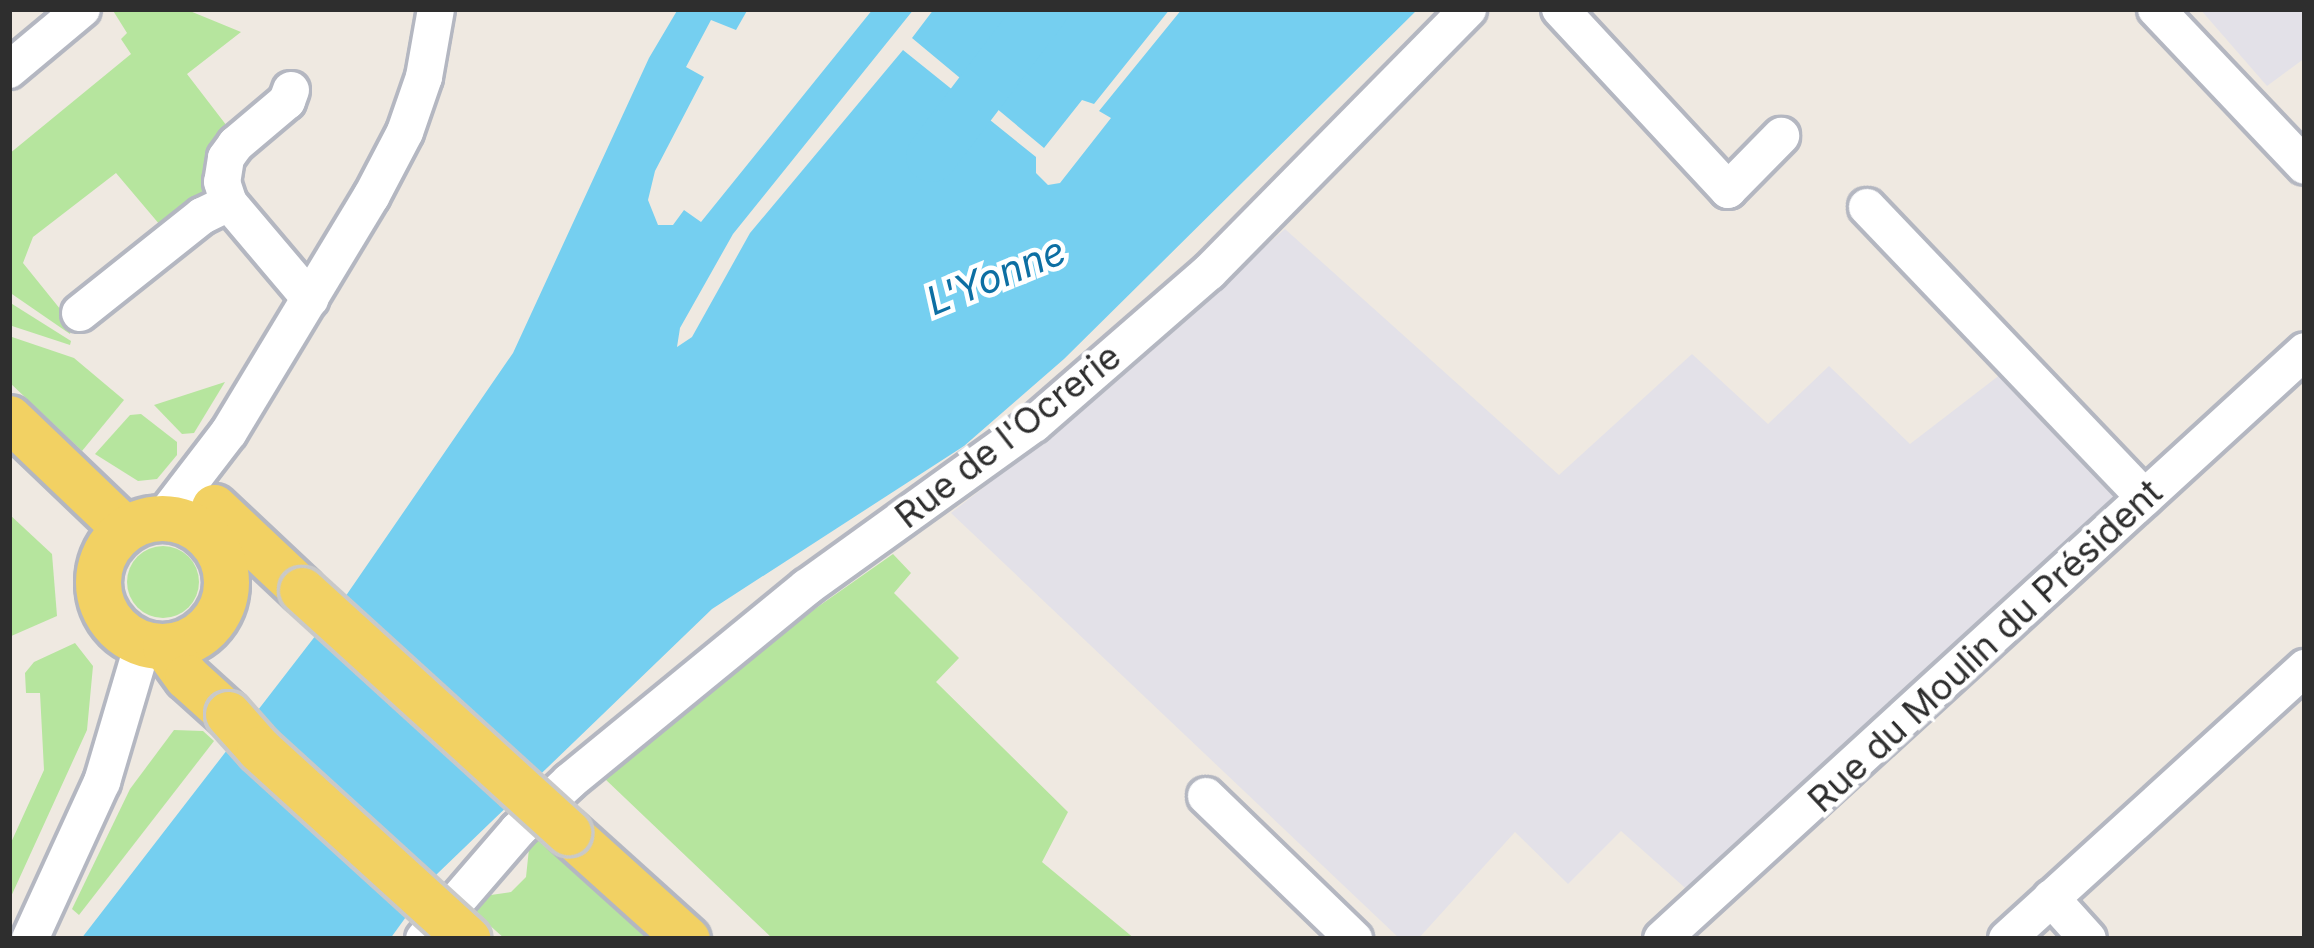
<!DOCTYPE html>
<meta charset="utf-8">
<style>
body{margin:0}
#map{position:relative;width:2314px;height:948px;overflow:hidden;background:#efe9e1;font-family:Inter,sans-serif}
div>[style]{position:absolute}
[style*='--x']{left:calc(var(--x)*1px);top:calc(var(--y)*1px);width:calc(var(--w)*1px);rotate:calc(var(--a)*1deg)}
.industrial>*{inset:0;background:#e3e1e8}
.green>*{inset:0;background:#b6e59e}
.round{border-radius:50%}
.water>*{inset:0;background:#75cff0}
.river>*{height:51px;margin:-25.5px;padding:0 25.5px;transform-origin:25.5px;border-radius:25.5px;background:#75cff0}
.roads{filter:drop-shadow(3px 0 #b4b7c1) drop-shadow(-3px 0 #b4b7c1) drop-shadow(0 3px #b4b7c1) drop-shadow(0 -3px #b4b7c1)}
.minor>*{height:36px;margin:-18px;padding:0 18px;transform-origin:18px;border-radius:18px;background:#fff}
.major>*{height:45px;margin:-22.5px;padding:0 22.5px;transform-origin:22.5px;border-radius:22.5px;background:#f2d163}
.major>.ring{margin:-22.5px;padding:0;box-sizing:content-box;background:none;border:45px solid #f2d163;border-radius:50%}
.bridges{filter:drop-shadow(3px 0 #c9c9c9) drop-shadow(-3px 0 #c9c9c9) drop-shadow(0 3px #c9c9c9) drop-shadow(0 -3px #c9c9c9)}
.major-bridge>*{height:45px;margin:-22.5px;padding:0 22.5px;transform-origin:22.5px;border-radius:22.5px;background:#f2d163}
span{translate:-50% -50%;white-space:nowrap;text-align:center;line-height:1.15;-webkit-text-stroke:9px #fff;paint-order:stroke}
.street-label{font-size:36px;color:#2e2e2e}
.water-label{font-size:39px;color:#0d6fa3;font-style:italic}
.frame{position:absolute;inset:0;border:12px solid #2e2e2e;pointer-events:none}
</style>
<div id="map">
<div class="industrial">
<div style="clip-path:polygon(2200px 9px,2305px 9px,2305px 58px,2267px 86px)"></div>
<div style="clip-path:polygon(1285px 229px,1559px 475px,1692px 354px,1768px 424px,1829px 366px,1910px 444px,2001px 374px,2121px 500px,1692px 894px,1621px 831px,1568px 884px,1515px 832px,1418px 939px,1400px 939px,951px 513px,1034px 448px)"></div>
</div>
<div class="green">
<div style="clip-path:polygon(112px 9px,185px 9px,241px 32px,187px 74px,230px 130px,212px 187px,160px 225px,116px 173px,33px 237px,23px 263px,73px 325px,70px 334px,9px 292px,9px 154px,131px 54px,121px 39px,127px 33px)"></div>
<div style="clip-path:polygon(9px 302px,71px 341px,70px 345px,9px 325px)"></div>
<div style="clip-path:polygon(9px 336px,74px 358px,124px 400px,82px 451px,9px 382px)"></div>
<div style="clip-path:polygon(225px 382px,194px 433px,182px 434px,154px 405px)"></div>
<div style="clip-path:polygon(141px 414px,177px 442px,177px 455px,157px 479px,138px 481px,95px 454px,130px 415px)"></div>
<div style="clip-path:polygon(9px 514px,52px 554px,57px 616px,9px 637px)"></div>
<div class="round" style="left:127px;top:546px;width:72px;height:72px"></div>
<div style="clip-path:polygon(893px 554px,911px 573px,894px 593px,959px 658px,936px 682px,1068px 812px,1042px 862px,1135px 939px,773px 939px,604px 778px,799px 620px)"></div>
<div style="clip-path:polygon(75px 643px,93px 666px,87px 730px,9px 901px,9px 847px,44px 770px,40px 693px,26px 693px,25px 673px,34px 662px)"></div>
<div style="clip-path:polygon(174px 730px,203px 731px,214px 741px,79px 915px,72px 909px,130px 789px)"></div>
<div style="clip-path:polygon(541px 827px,661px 939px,505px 939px,468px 906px,477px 897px,511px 892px,526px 877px,530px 839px)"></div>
</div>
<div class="water">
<div style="clip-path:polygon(678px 9px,748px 9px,736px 30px,711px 20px,686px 67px,704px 77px,655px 171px,648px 200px,658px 225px,673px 225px,684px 210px,701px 222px,873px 9px,914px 9px,733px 234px,680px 328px,677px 347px,692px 337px,750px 233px,903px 50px,1036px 157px,1036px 173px,1048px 185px,1060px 183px,1111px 118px,1099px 111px,1182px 9px,1418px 9px,1064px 359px,964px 446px,712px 609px,437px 874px,390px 939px,81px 939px,343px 600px,513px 353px,649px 58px)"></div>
<div style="clip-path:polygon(934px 9px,1170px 9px,1094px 104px,1082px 100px,1044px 148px,912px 38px)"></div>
</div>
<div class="river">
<div style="--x:931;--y:156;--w:184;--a:-52.9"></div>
</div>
<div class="roads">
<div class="minor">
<div style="--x:1560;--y:9;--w:247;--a:47.1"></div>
<div style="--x:1728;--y:190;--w:76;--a:-45.5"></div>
<div style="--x:2156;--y:9;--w:216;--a:46.5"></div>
<div style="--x:9;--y:70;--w:95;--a:-39.9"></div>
<div style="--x:291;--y:90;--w:12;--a:110"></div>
<div style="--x:287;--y:101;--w:67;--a:139.9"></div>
<div style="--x:236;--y:144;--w:17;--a:126"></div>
<div style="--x:226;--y:158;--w:24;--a:99"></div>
<div style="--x:222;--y:182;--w:22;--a:72"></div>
<div style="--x:229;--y:203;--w:126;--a:49.8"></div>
<div style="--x:1867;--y:207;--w:402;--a:46.3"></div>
<div style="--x:80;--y:313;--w:156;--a:-38.5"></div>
<div style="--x:202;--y:216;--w:30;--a:-26"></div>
<div style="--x:163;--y:518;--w:108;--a:-52.5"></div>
<div style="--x:229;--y:432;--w:275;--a:-58.9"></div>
<div style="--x:371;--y:197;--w:73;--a:-62.4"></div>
<div style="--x:405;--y:132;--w:58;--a:-70.9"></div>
<div style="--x:424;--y:77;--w:69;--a:-80"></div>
<div style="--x:1206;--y:796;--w:206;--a:44"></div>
<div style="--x:2051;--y:898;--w:55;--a:47.9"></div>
<div style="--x:30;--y:939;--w:173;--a:-65.4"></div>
<div style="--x:102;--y:782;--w:144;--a:-73.5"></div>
<div style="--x:424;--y:939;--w:144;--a:-49.2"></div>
<div style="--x:518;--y:830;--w:71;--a:-43.3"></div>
<div style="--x:570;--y:781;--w:306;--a:-39.3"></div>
<div style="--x:807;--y:587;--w:279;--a:-35.7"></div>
<div style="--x:1034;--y:424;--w:232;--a:-41"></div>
<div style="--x:1209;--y:272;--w:369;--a:-45.4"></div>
<div style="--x:1662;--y:939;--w:871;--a:-42.44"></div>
<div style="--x:2007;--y:939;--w:403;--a:-42.3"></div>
</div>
<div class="major">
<div style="--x:9;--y:418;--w:161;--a:43.7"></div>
<div style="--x:214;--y:507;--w:121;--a:43.3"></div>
<div class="ring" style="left:98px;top:518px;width:83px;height:83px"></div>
<div style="--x:165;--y:647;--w:37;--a:54"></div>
<div style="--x:187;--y:677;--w:55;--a:42.1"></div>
<div style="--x:568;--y:832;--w:160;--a:42"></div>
</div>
</div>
<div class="bridges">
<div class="major-bridge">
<div style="--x:302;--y:590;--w:360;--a:42.3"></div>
<div style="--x:228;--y:714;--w:47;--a:48.5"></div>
<div style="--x:259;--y:749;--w:282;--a:42.3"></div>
</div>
</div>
<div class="street-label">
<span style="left:1008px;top:436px;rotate:-38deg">Rue de l'Ocrerie</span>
<span style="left:1985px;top:646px;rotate:-43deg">Rue du Moulin du Président</span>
</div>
<div class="water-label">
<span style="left:996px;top:276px;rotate:-22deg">L'Yonne</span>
</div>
<div class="frame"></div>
</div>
